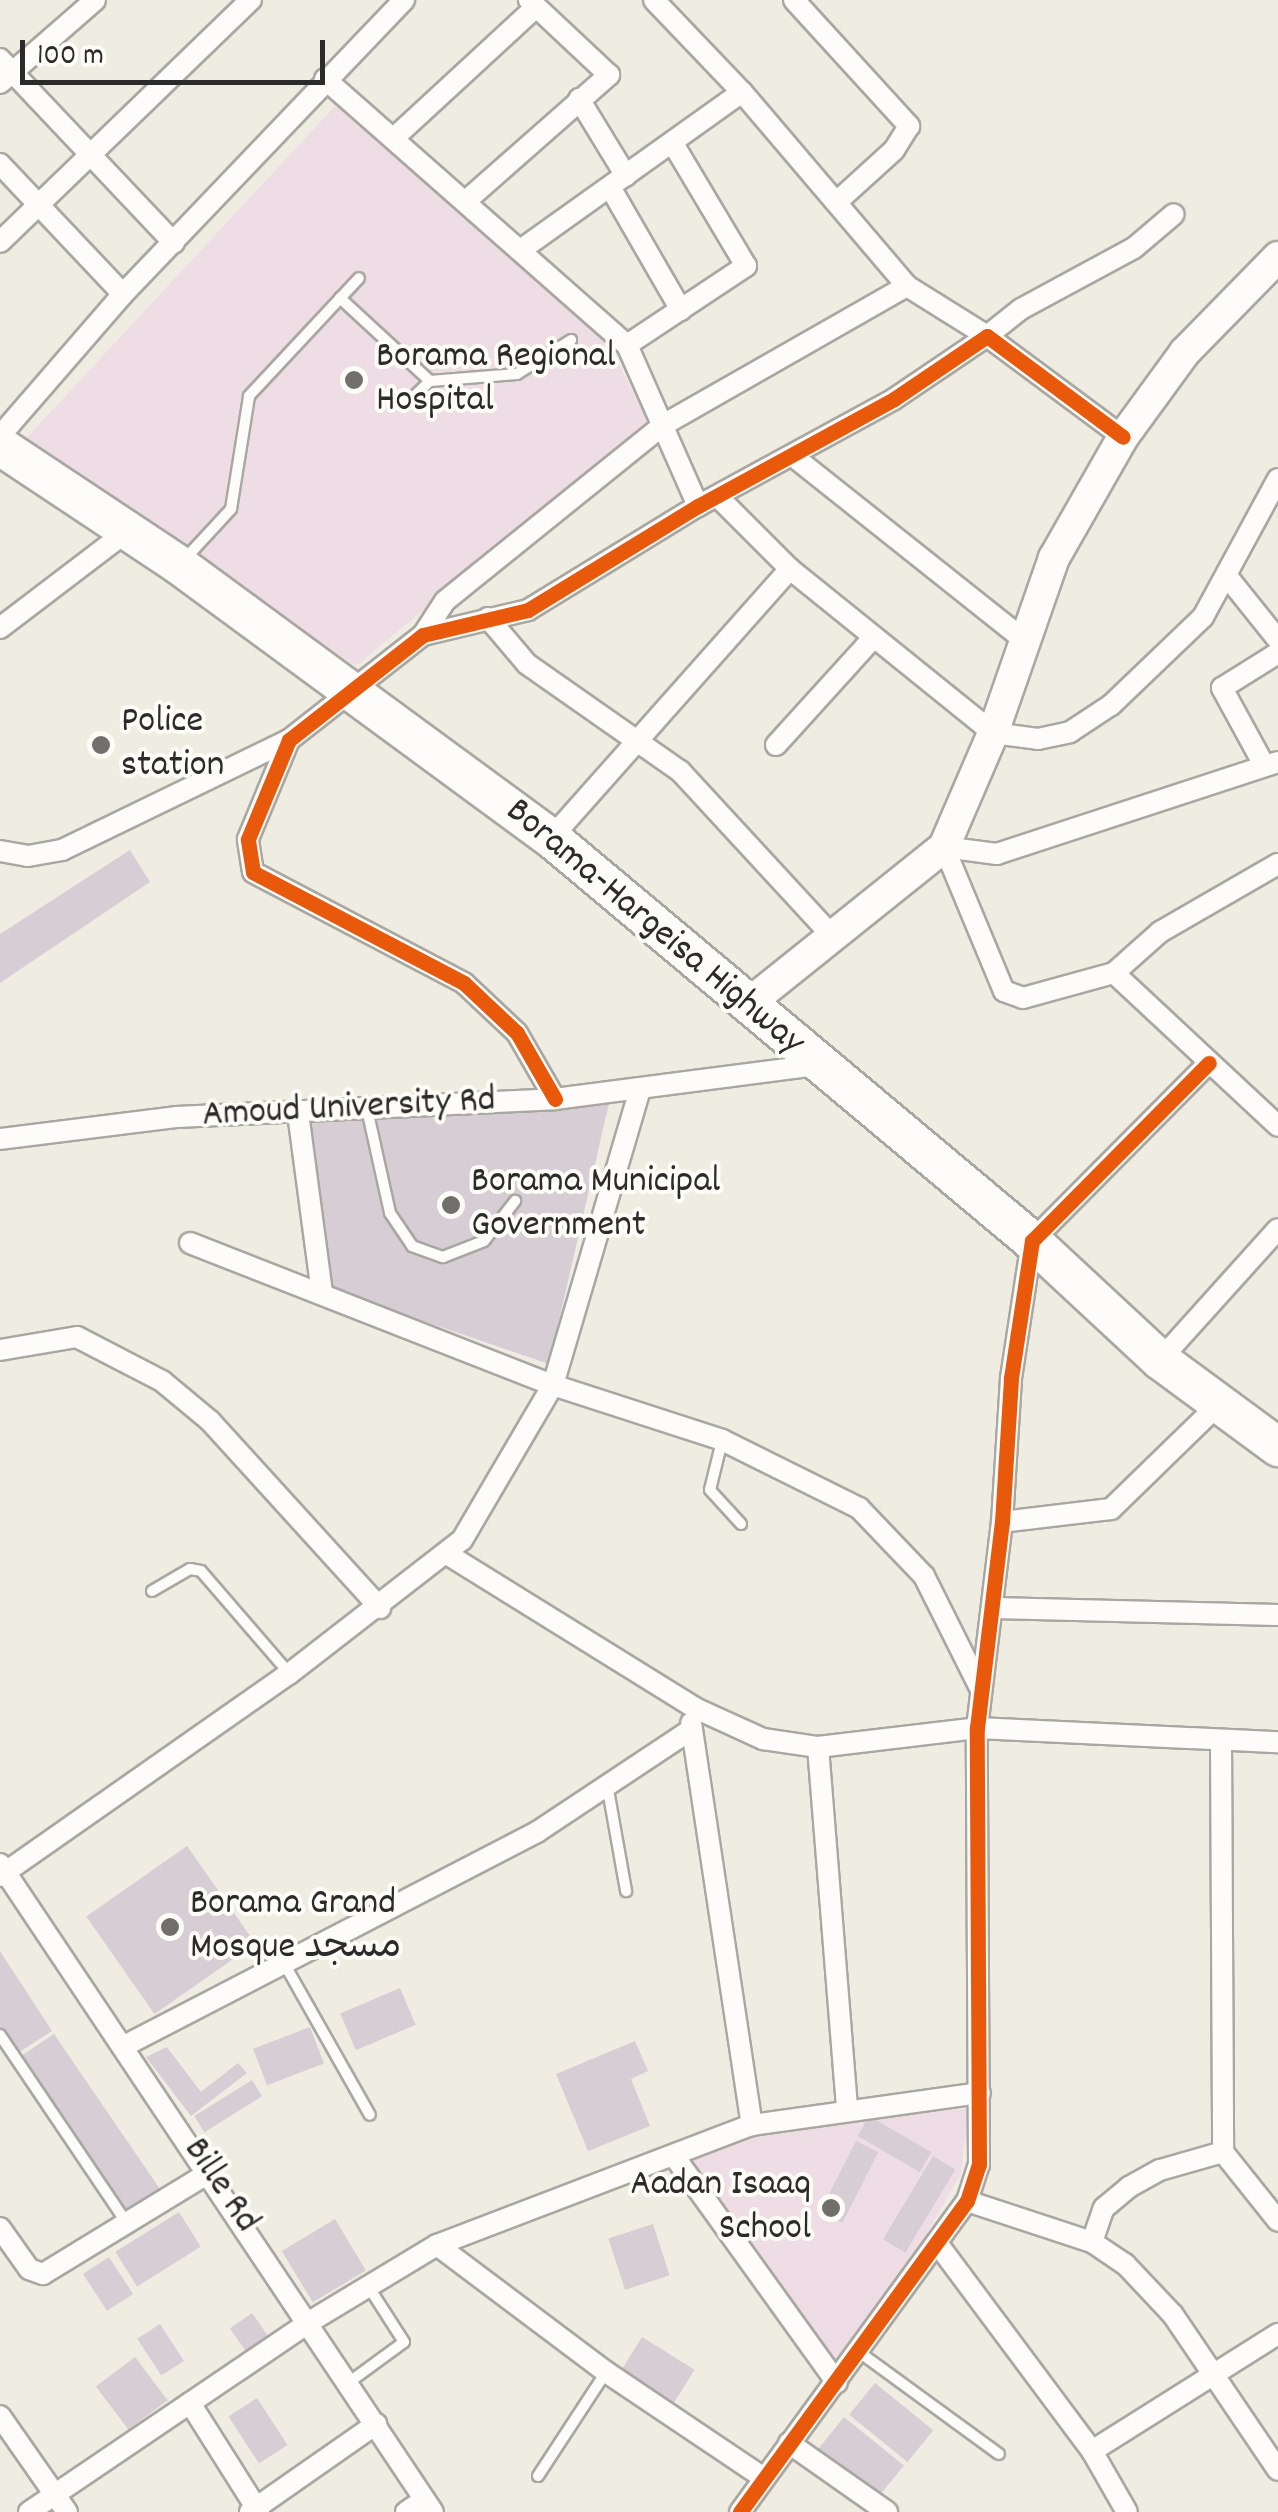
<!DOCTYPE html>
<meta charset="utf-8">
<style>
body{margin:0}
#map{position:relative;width:1278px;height:2512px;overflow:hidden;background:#efece2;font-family:Dekko,"Playpen Sans Arabic",sans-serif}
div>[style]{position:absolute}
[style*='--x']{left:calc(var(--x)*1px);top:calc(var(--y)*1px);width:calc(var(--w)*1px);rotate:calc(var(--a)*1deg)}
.built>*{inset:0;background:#eedde5}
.building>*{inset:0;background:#d7cdd5;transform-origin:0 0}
.roads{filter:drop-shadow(2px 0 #a9a7a1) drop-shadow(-2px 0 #a9a7a1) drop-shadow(0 2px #a9a7a1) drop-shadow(0 -2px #a9a7a1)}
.lane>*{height:10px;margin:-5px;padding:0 5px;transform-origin:5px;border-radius:5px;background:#fdfcfb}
.street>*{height:20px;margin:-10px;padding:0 10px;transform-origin:10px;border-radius:10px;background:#fdfcfb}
.secondary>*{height:30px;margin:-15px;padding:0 15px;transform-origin:15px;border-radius:15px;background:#fdfcfb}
.highway>*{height:38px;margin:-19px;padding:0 19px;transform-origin:19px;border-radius:19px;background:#fdfcfb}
.cycleway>*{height:15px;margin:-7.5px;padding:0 7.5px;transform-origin:7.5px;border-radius:7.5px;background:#e8590c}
.dots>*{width:28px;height:28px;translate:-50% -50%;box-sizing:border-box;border:5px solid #fdfcf7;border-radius:50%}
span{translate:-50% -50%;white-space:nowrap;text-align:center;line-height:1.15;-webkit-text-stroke:8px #fdfcf7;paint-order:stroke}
.poi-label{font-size:38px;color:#2b2b2b}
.left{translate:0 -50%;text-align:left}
.right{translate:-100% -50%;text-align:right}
.street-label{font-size:38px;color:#2b2b2b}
.scale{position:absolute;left:20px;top:40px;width:305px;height:45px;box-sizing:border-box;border:5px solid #2b2b2b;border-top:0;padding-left:12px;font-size:30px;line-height:35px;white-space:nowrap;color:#2b2b2b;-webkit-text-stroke:8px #fdfcf7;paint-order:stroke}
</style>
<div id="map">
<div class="built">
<div style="clip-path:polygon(336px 105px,605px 337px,649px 423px,356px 666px,19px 446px)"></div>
<div style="clip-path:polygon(969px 2109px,961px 2173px,921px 2244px,835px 2362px,686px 2161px,756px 2134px,850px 2116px)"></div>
</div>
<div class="building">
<div style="clip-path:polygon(130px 850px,150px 882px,0 983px,0 934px)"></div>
<div style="clip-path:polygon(609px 1103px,549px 1364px,327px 1288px,307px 1122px)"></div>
<div style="left:187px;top:1846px;width:119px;height:123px;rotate:55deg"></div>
<div style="clip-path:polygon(0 1951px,52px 2031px,13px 2056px,0 2036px)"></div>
<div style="left:400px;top:1988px;width:40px;height:65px;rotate:67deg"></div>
<div style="left:310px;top:2027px;width:39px;height:61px;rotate:69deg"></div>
<div style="clip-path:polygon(54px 2034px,164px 2195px,130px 2218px,64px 2117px,57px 2122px,15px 2060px)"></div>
<div style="clip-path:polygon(635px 2041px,648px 2071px,631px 2079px,650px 2126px,588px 2151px,556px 2074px)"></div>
<div style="clip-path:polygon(167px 2047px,201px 2092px,238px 2063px,247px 2073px,191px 2116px,146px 2057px)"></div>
<div style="left:252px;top:2080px;width:19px;height:68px;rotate:58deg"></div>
<div style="left:869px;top:2116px;width:72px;height:23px;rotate:30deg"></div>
<div style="left:856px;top:2141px;width:25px;height:79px;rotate:27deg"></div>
<div style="left:933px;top:2156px;width:26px;height:97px;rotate:31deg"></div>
<div style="left:179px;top:2212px;width:41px;height:75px;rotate:58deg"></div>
<div style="left:335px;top:2219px;width:60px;height:62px;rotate:59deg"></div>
<div style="left:653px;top:2224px;width:54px;height:47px;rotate:72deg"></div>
<div style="left:109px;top:2257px;width:44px;height:31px;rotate:57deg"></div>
<div style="left:252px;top:2313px;width:33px;height:27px;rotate:55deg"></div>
<div style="left:160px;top:2324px;width:44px;height:27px;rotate:57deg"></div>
<div style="left:642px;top:2337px;width:62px;height:40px;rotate:32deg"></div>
<div style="left:135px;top:2357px;width:54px;height:49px;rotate:53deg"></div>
<div style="left:875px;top:2383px;width:75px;height:41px;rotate:39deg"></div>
<div style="left:257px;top:2398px;width:56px;height:34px;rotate:57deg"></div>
<div style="left:844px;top:2417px;width:77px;height:42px;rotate:39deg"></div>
</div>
<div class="roads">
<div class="lane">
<div style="--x:340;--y:298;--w:122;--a:42.7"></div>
<div style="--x:430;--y:381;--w:35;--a:136"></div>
<div style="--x:430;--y:381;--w:87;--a:-4.6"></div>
<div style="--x:517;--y:374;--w:64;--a:-32.2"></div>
<div style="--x:183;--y:561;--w:71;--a:-47.3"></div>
<div style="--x:231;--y:509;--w:114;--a:-80.9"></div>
<div style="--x:249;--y:396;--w:161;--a:-47"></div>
<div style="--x:367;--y:1109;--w:107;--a:77.5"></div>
<div style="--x:390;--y:1213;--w:40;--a:56"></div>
<div style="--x:412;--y:1246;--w:33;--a:20"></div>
<div style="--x:443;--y:1257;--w:44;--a:-21.3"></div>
<div style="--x:484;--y:1241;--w:51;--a:-52.2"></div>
<div style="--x:722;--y:1441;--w:50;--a:103.8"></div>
<div style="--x:710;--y:1490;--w:46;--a:47.6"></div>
<div style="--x:152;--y:1591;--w:44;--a:-30.1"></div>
<div style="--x:190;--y:1569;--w:11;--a:10"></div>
<div style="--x:201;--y:1571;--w:135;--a:49.2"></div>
<div style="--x:607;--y:1784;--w:109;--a:79.9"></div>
<div style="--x:285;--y:1965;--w:172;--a:60.5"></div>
<div style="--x:0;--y:2035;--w:227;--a:56"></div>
<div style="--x:859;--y:2352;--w:173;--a:36.1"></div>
<div style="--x:348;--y:2383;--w:69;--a:-36.2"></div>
<div style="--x:404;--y:2342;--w:67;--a:-122.7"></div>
<div style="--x:538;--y:2476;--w:124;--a:-56.8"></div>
</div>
<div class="street">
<div style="--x:654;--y:0;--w:127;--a:46.3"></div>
<div style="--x:742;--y:92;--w:255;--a:49.6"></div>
<div style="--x:907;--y:286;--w:94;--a:32"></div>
<div style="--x:987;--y:336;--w:43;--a:-38.5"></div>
<div style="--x:1021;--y:309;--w:128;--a:-28.4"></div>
<div style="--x:1134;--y:248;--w:52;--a:-40.4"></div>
<div style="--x:794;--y:0;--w:171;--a:47.6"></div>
<div style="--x:909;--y:126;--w:28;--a:122"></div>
<div style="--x:894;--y:150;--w:76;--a:137.7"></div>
<div style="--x:0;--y:59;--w:253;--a:46.6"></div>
<div style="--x:325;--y:79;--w:402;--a:41.4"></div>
<div style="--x:627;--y:345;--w:176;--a:66.2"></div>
<div style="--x:0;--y:83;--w:126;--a:-41.1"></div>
<div style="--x:579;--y:99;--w:90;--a:58.6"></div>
<div style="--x:395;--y:137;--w:192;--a:-42.7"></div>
<div style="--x:0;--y:164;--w:179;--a:46.6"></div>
<div style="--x:610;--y:187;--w:142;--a:60"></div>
<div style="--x:466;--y:201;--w:191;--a:-41.4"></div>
<div style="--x:609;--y:75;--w:110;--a:-136.8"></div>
<div style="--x:0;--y:242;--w:349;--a:-44"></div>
<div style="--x:522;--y:249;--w:270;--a:-35.5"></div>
<div style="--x:627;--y:345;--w:143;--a:-33.6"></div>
<div style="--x:746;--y:266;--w:144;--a:-120.8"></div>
<div style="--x:0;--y:436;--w:188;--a:-49.1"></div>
<div style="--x:123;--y:294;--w:407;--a:-46.3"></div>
<div style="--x:794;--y:457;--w:293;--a:38.5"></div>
<div style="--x:719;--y:498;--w:100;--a:45"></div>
<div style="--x:790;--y:569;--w:261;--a:38.9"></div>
<div style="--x:993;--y:733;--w:45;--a:7.6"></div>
<div style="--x:1038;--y:739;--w:33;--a:-12"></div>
<div style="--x:1070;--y:732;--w:49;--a:-33.4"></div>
<div style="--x:1111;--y:705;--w:127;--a:-43.7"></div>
<div style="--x:1203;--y:617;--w:157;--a:-61.5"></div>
<div style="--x:1226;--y:575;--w:83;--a:51.3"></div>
<div style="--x:488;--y:618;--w:60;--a:49.7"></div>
<div style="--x:527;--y:664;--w:187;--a:35"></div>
<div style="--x:680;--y:771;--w:224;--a:47.3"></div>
<div style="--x:0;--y:628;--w:158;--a:-37.3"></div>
<div style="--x:423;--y:635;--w:40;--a:-57.1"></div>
<div style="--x:445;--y:601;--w:280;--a:-38.9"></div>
<div style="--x:663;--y:425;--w:281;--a:-29.7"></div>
<div style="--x:776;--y:745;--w:146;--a:-47.8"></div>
<div style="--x:1278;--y:762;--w:296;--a:161.9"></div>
<div style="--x:997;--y:854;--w:53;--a:-172.5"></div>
<div style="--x:944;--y:847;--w:156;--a:67.4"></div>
<div style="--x:1004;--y:991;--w:20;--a:20"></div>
<div style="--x:1023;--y:998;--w:94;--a:-15.4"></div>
<div style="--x:1114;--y:973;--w:224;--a:43"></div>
<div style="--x:1264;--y:765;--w:88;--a:-118.6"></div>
<div style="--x:1222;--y:688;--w:66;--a:-32"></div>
<div style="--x:551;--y:838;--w:360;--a:-48.4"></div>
<div style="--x:0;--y:851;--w:28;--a:10"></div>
<div style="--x:28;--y:856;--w:35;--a:-10"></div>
<div style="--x:62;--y:850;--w:252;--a:-25.9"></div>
<div style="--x:1114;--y:973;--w:62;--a:-41.7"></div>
<div style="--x:1160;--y:932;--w:136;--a:-30"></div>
<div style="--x:555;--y:1099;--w:76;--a:-119.9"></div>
<div style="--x:517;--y:1033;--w:73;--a:-136.7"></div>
<div style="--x:464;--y:983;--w:238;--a:-152.3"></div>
<div style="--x:253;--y:872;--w:33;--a:-99"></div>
<div style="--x:248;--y:839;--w:107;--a:-67.5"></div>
<div style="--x:289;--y:740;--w:170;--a:-38.1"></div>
<div style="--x:423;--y:635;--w:108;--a:-13.4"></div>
<div style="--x:528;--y:610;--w:199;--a:-31.5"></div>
<div style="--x:698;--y:506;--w:223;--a:-28.6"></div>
<div style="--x:894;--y:399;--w:112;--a:-34.1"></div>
<div style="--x:987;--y:336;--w:169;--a:36.6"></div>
<div style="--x:298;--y:1113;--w:183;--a:82.4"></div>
<div style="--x:0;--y:1139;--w:177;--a:-7.1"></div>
<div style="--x:176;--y:1117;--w:379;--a:-2.7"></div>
<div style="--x:555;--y:1099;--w:265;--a:-7.4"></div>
<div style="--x:190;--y:1243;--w:390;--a:21.4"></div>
<div style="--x:553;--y:1385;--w:178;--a:18"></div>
<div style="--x:722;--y:1440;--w:153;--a:26.4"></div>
<div style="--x:859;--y:1508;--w:94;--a:46.3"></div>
<div style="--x:924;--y:1576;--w:127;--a:63.4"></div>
<div style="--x:0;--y:1350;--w:78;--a:-9.6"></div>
<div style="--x:77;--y:1337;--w:96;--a:27.4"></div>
<div style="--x:162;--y:1381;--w:62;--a:39.8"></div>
<div style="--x:210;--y:1421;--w:253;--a:47.7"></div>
<div style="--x:1160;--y:1360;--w:176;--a:-48"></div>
<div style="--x:1002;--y:1522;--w:110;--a:-6.8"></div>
<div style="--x:1111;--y:1509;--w:153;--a:-44.2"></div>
<div style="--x:447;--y:1554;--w:292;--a:31.8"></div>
<div style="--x:695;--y:1708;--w:75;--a:24.5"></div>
<div style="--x:763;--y:1739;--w:56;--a:8.3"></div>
<div style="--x:818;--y:1747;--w:160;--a:-6.8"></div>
<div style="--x:977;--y:1728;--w:301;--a:2.7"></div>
<div style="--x:994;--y:1608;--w:284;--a:1.4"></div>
<div style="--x:691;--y:1723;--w:407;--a:81.4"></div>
<div style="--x:1221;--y:1740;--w:412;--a:89.7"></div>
<div style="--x:1223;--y:2152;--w:88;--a:51.4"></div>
<div style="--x:818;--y:1747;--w:363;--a:85.4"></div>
<div style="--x:0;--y:1864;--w:779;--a:56.25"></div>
<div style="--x:0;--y:1876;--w:353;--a:-35"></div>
<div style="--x:289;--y:1674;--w:219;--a:-37.8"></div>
<div style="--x:462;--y:1540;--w:180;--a:-59.6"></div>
<div style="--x:553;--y:1385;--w:309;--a:-73.6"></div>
<div style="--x:126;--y:2045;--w:463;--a:-27.4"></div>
<div style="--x:537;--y:1832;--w:182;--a:-33.6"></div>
<div style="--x:674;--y:2156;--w:279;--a:54.3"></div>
<div style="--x:967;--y:2201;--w:132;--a:18.2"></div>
<div style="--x:1092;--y:2242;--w:40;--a:34"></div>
<div style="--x:1125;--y:2264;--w:70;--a:46.7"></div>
<div style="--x:1173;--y:2315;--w:187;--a:55.9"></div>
<div style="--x:0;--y:2228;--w:50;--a:54.7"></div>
<div style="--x:29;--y:2269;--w:15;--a:20"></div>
<div style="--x:43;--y:2274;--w:196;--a:-31.4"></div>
<div style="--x:1092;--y:2242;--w:36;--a:-71"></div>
<div style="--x:1104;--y:2208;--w:33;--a:-40"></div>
<div style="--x:1129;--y:2187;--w:35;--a:-29"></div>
<div style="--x:1160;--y:2170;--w:66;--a:-15.9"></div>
<div style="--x:937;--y:2243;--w:259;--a:53.3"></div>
<div style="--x:1092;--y:2451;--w:70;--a:60.2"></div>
<div style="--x:437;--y:2245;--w:211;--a:36.9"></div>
<div style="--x:606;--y:2372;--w:190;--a:33.9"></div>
<div style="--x:190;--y:2403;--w:129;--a:57.7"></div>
<div style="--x:0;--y:2416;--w:117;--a:55.1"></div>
<div style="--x:789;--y:2443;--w:120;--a:35.1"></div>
<div style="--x:1092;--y:2451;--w:220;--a:-32.2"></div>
<div style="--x:29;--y:2512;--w:341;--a:-34.1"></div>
<div style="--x:311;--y:2321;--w:147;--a:-31.1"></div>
<div style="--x:437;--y:2245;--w:337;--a:-20.9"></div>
<div style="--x:752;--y:2125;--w:230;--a:-8"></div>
<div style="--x:250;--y:2512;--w:154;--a:-34.9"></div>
<div style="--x:406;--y:2512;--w:22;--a:-34"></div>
<div style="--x:740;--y:2512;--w:385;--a:-53.9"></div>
<div style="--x:967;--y:2201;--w:38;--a:-72"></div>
<div style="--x:979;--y:2165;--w:437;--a:-90.3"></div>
<div style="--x:977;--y:1728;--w:208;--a:-83.1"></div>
<div style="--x:1002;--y:1522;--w:144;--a:-86.4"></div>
<div style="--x:1011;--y:1378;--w:139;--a:-81.3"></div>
<div style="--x:1032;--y:1241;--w:251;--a:-45.2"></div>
</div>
<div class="secondary">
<div style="--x:748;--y:1004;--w:251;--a:-38.7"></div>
<div style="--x:944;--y:847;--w:124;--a:-66.7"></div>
<div style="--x:993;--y:733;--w:185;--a:-70.8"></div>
<div style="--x:1054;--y:558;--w:139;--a:-60.3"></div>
<div style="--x:1123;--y:437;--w:105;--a:-53.9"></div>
<div style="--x:1185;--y:352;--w:133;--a:-45.6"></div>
</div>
<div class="highway">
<div style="--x:0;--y:446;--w:215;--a:33.6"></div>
<div style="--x:179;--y:565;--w:461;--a:36.3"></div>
<div style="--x:551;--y:838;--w:628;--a:39.96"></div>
<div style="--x:1032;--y:1241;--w:175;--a:42.9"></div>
<div style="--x:1160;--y:1360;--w:147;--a:36.4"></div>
</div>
</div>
<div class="cycleway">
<div style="--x:555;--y:1099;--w:76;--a:-119.9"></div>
<div style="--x:517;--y:1033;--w:73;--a:-136.7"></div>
<div style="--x:464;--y:983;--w:238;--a:-152.3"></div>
<div style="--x:253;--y:872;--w:33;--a:-99"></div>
<div style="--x:248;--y:839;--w:107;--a:-67.5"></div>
<div style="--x:289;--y:740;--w:170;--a:-38.1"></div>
<div style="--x:423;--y:635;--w:108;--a:-13.4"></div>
<div style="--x:528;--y:610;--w:199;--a:-31.5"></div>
<div style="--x:698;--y:506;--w:223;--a:-28.6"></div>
<div style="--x:894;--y:399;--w:112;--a:-34.1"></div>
<div style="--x:987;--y:336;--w:169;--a:36.6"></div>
<div style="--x:740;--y:2512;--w:385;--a:-53.9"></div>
<div style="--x:967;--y:2201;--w:38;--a:-72"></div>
<div style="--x:979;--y:2165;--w:437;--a:-90.3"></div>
<div style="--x:977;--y:1728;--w:208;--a:-83.1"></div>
<div style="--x:1002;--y:1522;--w:144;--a:-86.4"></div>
<div style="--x:1011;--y:1378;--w:139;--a:-81.3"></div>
<div style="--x:1032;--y:1241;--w:251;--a:-45.2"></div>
</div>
<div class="dots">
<div style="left:354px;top:380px;background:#706f6b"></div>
<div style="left:101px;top:745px;background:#706f6b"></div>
<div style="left:451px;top:1205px;background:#706f6b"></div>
<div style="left:170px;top:1927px;background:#706f6b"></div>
<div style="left:831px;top:2208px;background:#706f6b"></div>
</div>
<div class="poi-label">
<span class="left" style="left:376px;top:380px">Borama Regional<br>Hospital</span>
<span class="left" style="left:121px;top:745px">Police<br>station</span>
<span class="left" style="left:471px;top:1205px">Borama Municipal<br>Government</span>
<span class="left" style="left:190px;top:1927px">Borama Grand<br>Mosque مسجد</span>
<span class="right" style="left:811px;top:2208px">Aadan Isaaq<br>School</span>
</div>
<div class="street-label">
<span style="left:654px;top:928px;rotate:40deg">Borama-Hargeisa Highway</span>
<span style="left:349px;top:1109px;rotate:-3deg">Amoud University Rd</span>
<span style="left:220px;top:2186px;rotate:56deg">Bille Rd</span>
</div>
<div class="scale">100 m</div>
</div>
